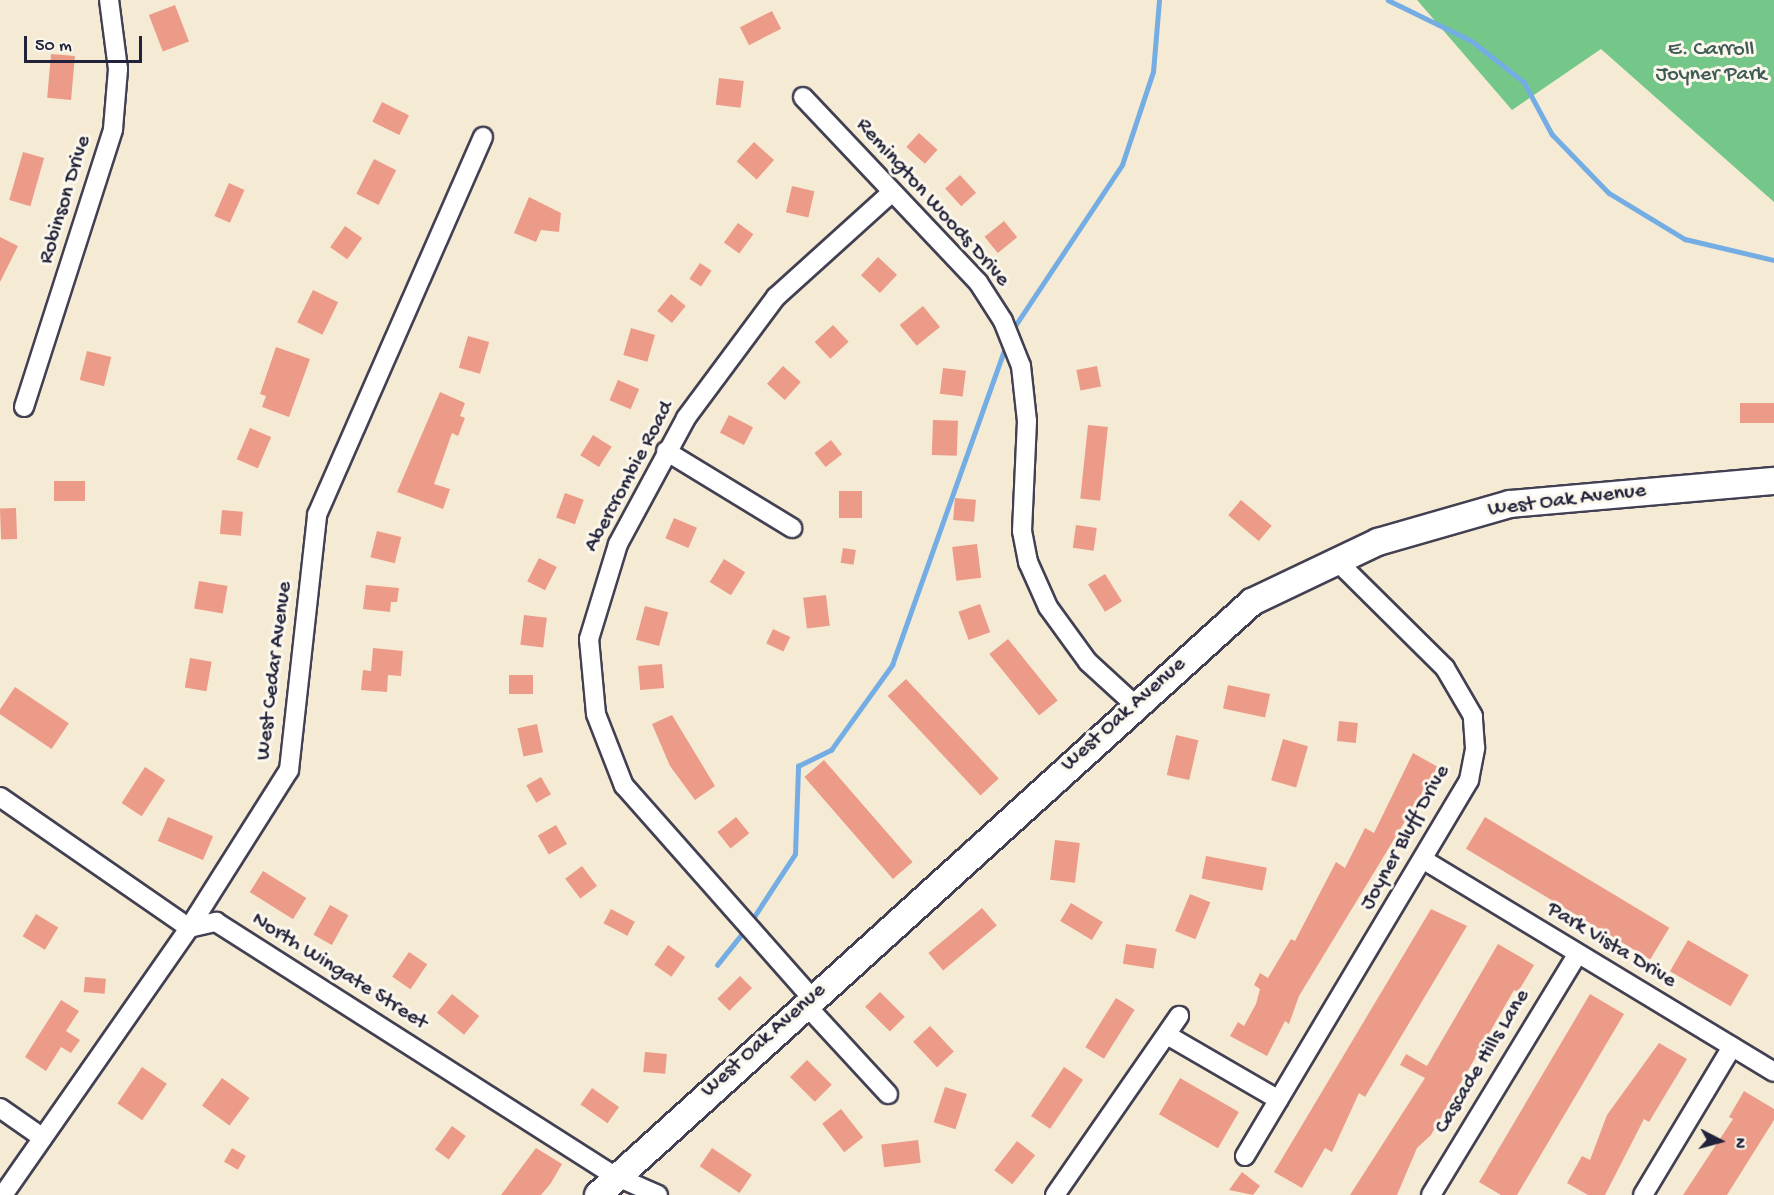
<!DOCTYPE html>
<style>
body{margin:0}
#map{position:relative;width:1774px;height:1195px;overflow:hidden;background:#f5ebd4;font-family:"Gochi Hand",sans-serif}
div>[style]{position:absolute}
[style*='--x']{left:calc(var(--x)*1px);top:calc(var(--y)*1px);width:calc(var(--w)*1px);rotate:calc(var(--a)*1deg)}
.green>*{inset:0;background:#75c789}
.stream>*{height:4.5px;margin:-2.25px;padding:0 2.25px;transform-origin:2.25px;border-radius:2.25px;background:#74ade4}
.building>*{inset:0;background:#ed9b89;transform-origin:0 0}
.roads{filter:drop-shadow(2px 0 #424052) drop-shadow(-2px 0 #424052) drop-shadow(0 2px #424052) drop-shadow(0 -2px #424052)}
.street>*{height:18px;margin:-9px;padding:0 9px;transform-origin:9px;border-radius:9px;background:#fff}
.secondary>*{height:26px;margin:-13px;padding:0 13px;transform-origin:13px;border-radius:13px;background:#fff}
span{translate:-50% -50%;white-space:nowrap;text-align:center;line-height:1.15;-webkit-text-stroke:6px #fbf7ec;paint-order:stroke}
.park-label{font-size:22px;color:#3f5c56}
.street-label{font-size:22px;color:#22223b}
.north{position:absolute;left:1690px;top:1111px;width:60px;height:60px;-webkit-text-stroke:4px #fbf7ec;paint-order:stroke;rotate:96deg;font-size:16px;font-weight:700;line-height:24px;text-align:center;color:#22223b}
.north::after{content:'';display:block;margin:auto;width:21px;height:27px;background:#22223b;clip-path:polygon(50% 0,100% 100%,50% 72%,0 100%)}
.scale{position:absolute;left:24px;top:36px;width:118px;height:27px;box-sizing:border-box;border:3px solid #22223b;border-top:0;padding-left:8px;font-size:18px;line-height:21px;white-space:nowrap;color:#22223b;-webkit-text-stroke:4px #fbf7ec;paint-order:stroke}
</style>
<div id="map">
<div class="green">
<div style="clip-path:polygon(1417px 0,1774px 0,1774px 202px,1601px 49px,1512px 110px)"></div>
</div>
<div class="stream">
<div style="--x:1388;--y:0;--w:93;--a:26"></div>
<div style="--x:1472;--y:41;--w:66;--a:38.3"></div>
<div style="--x:1524;--y:82;--w:59;--a:61.7"></div>
<div style="--x:1552;--y:134;--w:82;--a:46"></div>
<div style="--x:1609;--y:193;--w:89;--a:31.2"></div>
<div style="--x:1685;--y:239;--w:91;--a:13.3"></div>
<div style="--x:1013;--y:329;--w:197;--a:-56.4"></div>
<div style="--x:1122;--y:165;--w:98;--a:-71.6"></div>
<div style="--x:1153;--y:72;--w:72;--a:-85.2"></div>
<div style="--x:750;--y:923;--w:82;--a:-56.9"></div>
<div style="--x:795;--y:854;--w:88;--a:-88"></div>
<div style="--x:798;--y:766;--w:37;--a:-26"></div>
<div style="--x:831;--y:750;--w:105;--a:-54.3"></div>
<div style="--x:892;--y:665;--w:340;--a:-70.4"></div>
<div style="--x:717;--y:965;--w:45;--a:-51.3"></div>
</div>
<div class="building">
<div style="left:175px;top:5px;width:39px;height:28px;rotate:69deg"></div>
<div style="left:772px;top:11px;width:20px;height:36px;rotate:63deg"></div>
<div style="left:51px;top:54px;width:24px;height:44px;rotate:5deg"></div>
<div style="left:719px;top:78px;width:25px;height:27px;rotate:7deg"></div>
<div style="left:382px;top:102px;width:30px;height:22px;rotate:26deg"></div>
<div style="left:919px;top:133px;width:25px;height:19px;rotate:42deg"></div>
<div style="left:754px;top:142px;width:27px;height:26px;rotate:42deg"></div>
<div style="left:23px;top:152px;width:22px;height:50px;rotate:16deg"></div>
<div style="left:374px;top:159px;width:25px;height:39px;rotate:27deg"></div>
<div style="left:960px;top:175px;width:24px;height:20px;rotate:48deg"></div>
<div style="left:229px;top:183px;width:17px;height:36px;rotate:24deg"></div>
<div style="left:792px;top:186px;width:23px;height:27px;rotate:13deg"></div>
<div style="clip-path:polygon(529px 197px,561px 213px,559px 232px,541px 230px,536px 242px,514px 233px)"></div>
<div style="left:1004px;top:221px;width:21px;height:25px;rotate:51deg"></div>
<div style="left:738px;top:223px;width:19px;height:24px;rotate:36deg"></div>
<div style="left:345px;top:226px;width:21px;height:26px;rotate:35deg"></div>
<div style="clip-path:polygon(0 237px,18px 246px,0 282px)"></div>
<div style="left:878px;top:257px;width:26px;height:25px;rotate:43deg"></div>
<div style="left:700px;top:263px;width:14px;height:19px;rotate:34deg"></div>
<div style="left:313px;top:290px;width:28px;height:36px;rotate:26deg"></div>
<div style="left:671px;top:294px;width:19px;height:22px;rotate:39deg"></div>
<div style="left:923px;top:306px;width:27px;height:30px;rotate:51deg"></div>
<div style="left:833px;top:325px;width:23px;height:25px;rotate:47deg"></div>
<div style="left:631px;top:328px;width:25px;height:28px;rotate:16deg"></div>
<div style="left:468px;top:336px;width:22px;height:33px;rotate:16deg"></div>
<div style="clip-path:polygon(276px 347px,310px 359px,289px 417px,262px 407px,266px 396px,260px 394px)"></div>
<div style="left:87px;top:351px;width:25px;height:30px;rotate:14deg"></div>
<div style="left:783px;top:366px;width:24px;height:24px;rotate:42deg"></div>
<div style="left:1097px;top:366px;width:21px;height:21px;rotate:79deg"></div>
<div style="left:943px;top:368px;width:23px;height:26px;rotate:7deg"></div>
<div style="left:618px;top:380px;width:23px;height:22px;rotate:23deg"></div>
<div style="clip-path:polygon(440px 392px,465px 403px,460px 416px,465px 418px,458px 436px,452px 433px,434px 484px,450px 489px,443px 509px,397px 492px)"></div>
<div style="left:1774px;top:403px;width:20px;height:34px;rotate:90deg"></div>
<div style="left:729px;top:415px;width:27px;height:20px;rotate:27deg"></div>
<div style="left:933px;top:420px;width:25px;height:35px;rotate:2deg"></div>
<div style="left:1088px;top:425px;width:20px;height:74px;rotate:6deg"></div>
<div style="left:250px;top:428px;width:23px;height:34px;rotate:23deg"></div>
<div style="left:593px;top:435px;width:22px;height:24px;rotate:32deg"></div>
<div style="left:831px;top:440px;width:18px;height:21px;rotate:52deg"></div>
<div style="left:54px;top:481px;width:31px;height:20px"></div>
<div style="left:839px;top:491px;width:23px;height:27px"></div>
<div style="left:565px;top:493px;width:20px;height:26px;rotate:20deg"></div>
<div style="left:955px;top:498px;width:21px;height:22px;rotate:5deg"></div>
<div style="left:1241px;top:500px;width:40px;height:20px;rotate:40deg"></div>
<div style="left:16px;top:508px;width:31px;height:16px;rotate:88deg"></div>
<div style="left:222px;top:510px;width:21px;height:24px;rotate:5deg"></div>
<div style="left:674px;top:518px;width:25px;height:22px;rotate:23deg"></div>
<div style="left:1076px;top:525px;width:21px;height:23px;rotate:8deg"></div>
<div style="left:377px;top:531px;width:25px;height:27px;rotate:14deg"></div>
<div style="left:977px;top:544px;width:34px;height:25px;rotate:83deg"></div>
<div style="left:843px;top:548px;width:13px;height:15px;rotate:9deg"></div>
<div style="left:539px;top:558px;width:20px;height:26px;rotate:27deg"></div>
<div style="left:724px;top:559px;width:25px;height:27px;rotate:32deg"></div>
<div style="left:1105px;top:574px;width:32px;height:20px;rotate:58deg"></div>
<div style="left:199px;top:581px;width:29px;height:28px;rotate:10deg"></div>
<div style="clip-path:polygon(366px 585px,399px 588px,397px 602px,391px 602px,390px 612px,363px 609px)"></div>
<div style="left:826px;top:595px;width:31px;height:23px;rotate:83deg"></div>
<div style="left:980px;top:604px;width:30px;height:23px;rotate:70deg"></div>
<div style="left:645px;top:606px;width:24px;height:35px;rotate:15deg"></div>
<div style="left:524px;top:615px;width:23px;height:30px;rotate:7deg"></div>
<div style="left:773px;top:629px;width:19px;height:16px;rotate:25deg"></div>
<div style="left:1008px;top:639px;width:79px;height:24px;rotate:51deg"></div>
<div style="clip-path:polygon(373px 648px,403px 651px,401px 676px,388px 675px,387px 692px,361px 690px,363px 670px,371px 671px)"></div>
<div style="left:190px;top:658px;width:22px;height:30px;rotate:10deg"></div>
<div style="left:662px;top:664px;width:24px;height:24px;rotate:85deg"></div>
<div style="left:509px;top:675px;width:24px;height:19px"></div>
<div style="left:906px;top:679px;width:136px;height:25px;rotate:47deg"></div>
<div style="left:1228px;top:685px;width:43px;height:24px;rotate:12deg"></div>
<div style="left:15px;top:687px;width:65px;height:31px;rotate:34deg"></div>
<div style="clip-path:polygon(672px 715px,715px 786px,695px 800px,670px 766px,652px 724px)"></div>
<div style="left:1339px;top:721px;width:19px;height:20px;rotate:6deg"></div>
<div style="left:537px;top:724px;width:29px;height:20px;rotate:78deg"></div>
<div style="left:1176px;top:735px;width:23px;height:41px;rotate:13deg"></div>
<div style="left:1283px;top:739px;width:26px;height:43px;rotate:16deg"></div>
<div style="clip-path:polygon(1413px 753px,1438px 767px,1299px 996px,1289px 1024px,1285px 1021px,1267px 1056px,1230px 1036px,1238px 1022px,1244px 1026px,1256px 1004px,1260px 989px,1254px 985px,1260px 973px,1268px 978px,1291px 939px,1295px 941px,1336px 862px,1345px 868px,1365px 828px,1374px 833px)"></div>
<div style="left:824px;top:760px;width:135px;height:26px;rotate:49deg"></div>
<div style="left:145px;top:767px;width:24px;height:43px;rotate:33deg"></div>
<div style="left:541px;top:777px;width:20px;height:17px;rotate:60deg"></div>
<div style="left:168px;top:817px;width:49px;height:26px;rotate:23deg"></div>
<div style="left:736px;top:817px;width:21px;height:24px;rotate:51deg"></div>
<div style="left:1485px;top:817px;width:215px;height:37px;rotate:31deg"></div>
<div style="left:556px;top:825px;width:22px;height:21px;rotate:60deg"></div>
<div style="left:1055px;top:840px;width:25px;height:40px;rotate:7deg"></div>
<div style="left:1206px;top:856px;width:62px;height:23px;rotate:11deg"></div>
<div style="left:582px;top:866px;width:25px;height:21px;rotate:53deg"></div>
<div style="left:263px;top:871px;width:51px;height:25px;rotate:32deg"></div>
<div style="left:1190px;top:894px;width:22px;height:40px;rotate:22deg"></div>
<div style="left:1071px;top:903px;width:37px;height:21px;rotate:31deg"></div>
<div style="left:330px;top:905px;width:21px;height:34px;rotate:29deg"></div>
<div style="left:982px;top:908px;width:23px;height:70px;rotate:50deg"></div>
<div style="left:611px;top:909px;width:27px;height:16px;rotate:28deg"></div>
<div style="clip-path:polygon(1431px 909px,1467px 926px,1365px 1097px,1359px 1093px,1332px 1152px,1325px 1148px,1302px 1188px,1274px 1172px)"></div>
<div style="left:36px;top:914px;width:26px;height:26px;rotate:31deg"></div>
<div style="left:1688px;top:940px;width:70px;height:36px;rotate:30deg"></div>
<div style="left:1126px;top:944px;width:31px;height:20px;rotate:9deg"></div>
<div style="clip-path:polygon(1498px 944px,1534px 965px,1518px 992px,1514px 990px,1431px 1135px,1417px 1148px,1397px 1195px,1350px 1195px,1425px 1078px,1400px 1065px,1406px 1054px,1427px 1066px)"></div>
<div style="left:668px;top:945px;width:21px;height:24px;rotate:35deg"></div>
<div style="left:409px;top:952px;width:22px;height:30px;rotate:34deg"></div>
<div style="left:740px;top:976px;width:17px;height:32px;rotate:45deg"></div>
<div style="left:85px;top:977px;width:21px;height:15px;rotate:5deg"></div>
<div style="left:880px;top:992px;width:35px;height:21px;rotate:45deg"></div>
<div style="left:452px;top:994px;width:35px;height:24px;rotate:39deg"></div>
<div style="clip-path:polygon(1590px 994px,1624px 1014px,1517px 1195px,1501px 1195px,1479px 1182px)"></div>
<div style="left:1116px;top:998px;width:22px;height:58px;rotate:32deg"></div>
<div style="clip-path:polygon(61px 1000px,79px 1011px,66px 1031px,80px 1040px,71px 1053px,61px 1047px,46px 1071px,25px 1057px)"></div>
<div style="left:930px;top:1026px;width:35px;height:23px;rotate:47deg"></div>
<div style="clip-path:polygon(1659px 1043px,1687px 1059px,1649px 1122px,1644px 1119px,1605px 1195px,1588px 1195px,1567px 1183px,1582px 1156px,1590px 1160px,1607px 1115px)"></div>
<div style="left:645px;top:1052px;width:22px;height:20px;rotate:5deg"></div>
<div style="left:807px;top:1060px;width:35px;height:24px;rotate:45deg"></div>
<div style="left:142px;top:1067px;width:30px;height:44px;rotate:34deg"></div>
<div style="left:1064px;top:1067px;width:23px;height:59px;rotate:34deg"></div>
<div style="left:222px;top:1078px;width:34px;height:34px;rotate:36deg"></div>
<div style="left:1180px;top:1078px;width:68px;height:42px;rotate:30deg"></div>
<div style="left:945px;top:1087px;width:23px;height:37px;rotate:18deg"></div>
<div style="left:592px;top:1088px;width:33px;height:20px;rotate:35deg"></div>
<div style="clip-path:polygon(1744px 1091px,1774px 1109px,1774px 1120px,1727px 1195px,1683px 1195px,1733px 1119px,1729px 1117px)"></div>
<div style="left:841px;top:1109px;width:36px;height:24px;rotate:52deg"></div>
<div style="left:452px;top:1126px;width:17px;height:29px;rotate:36deg"></div>
<div style="left:918px;top:1140px;width:23px;height:37px;rotate:83deg"></div>
<div style="left:1017px;top:1141px;width:23px;height:37px;rotate:38deg"></div>
<div style="left:232px;top:1148px;width:16px;height:16px;rotate:30deg"></div>
<div style="clip-path:polygon(536px 1148px,562px 1164px,551px 1183px,541px 1195px,501px 1195px)"></div>
<div style="left:712px;top:1148px;width:48px;height:22px;rotate:34deg"></div>
<div style="clip-path:polygon(1242px 1172px,1260px 1186px,1253px 1195px,1229px 1190px)"></div>
</div>
<div class="roads">
<div class="street">
<div style="--x:803;--y:97;--w:255;--a:46.6"></div>
<div style="--x:978;--y:282;--w:46;--a:57.3"></div>
<div style="--x:1003;--y:321;--w:48;--a:68.2"></div>
<div style="--x:1021;--y:366;--w:55;--a:83.8"></div>
<div style="--x:1027;--y:421;--w:110;--a:92.6"></div>
<div style="--x:1022;--y:531;--w:32;--a:79"></div>
<div style="--x:1028;--y:562;--w:49;--a:66"></div>
<div style="--x:1048;--y:607;--w:68;--a:54"></div>
<div style="--x:1088;--y:662;--w:62;--a:42.4"></div>
<div style="--x:24;--y:407;--w:292;--a:-72.2"></div>
<div style="--x:113;--y:129;--w:60;--a:-85.2"></div>
<div style="--x:118;--y:69;--w:70;--a:-97.4"></div>
<div style="--x:666;--y:451;--w:148;--a:31.4"></div>
<div style="--x:0;--y:797;--w:230;--a:34.7"></div>
<div style="--x:189;--y:928;--w:28;--a:-13"></div>
<div style="--x:216;--y:922;--w:473;--a:32.5"></div>
<div style="--x:615;--y:1176;--w:47;--a:23.8"></div>
<div style="--x:1424;--y:860;--w:409;--a:31.2"></div>
<div style="--x:811;--y:997;--w:282;--a:-131.5"></div>
<div style="--x:624;--y:786;--w:77;--a:-111.3"></div>
<div style="--x:596;--y:714;--w:75;--a:-95.3"></div>
<div style="--x:589;--y:639;--w:99;--a:-73"></div>
<div style="--x:618;--y:544;--w:143;--a:-61.6"></div>
<div style="--x:686;--y:418;--w:151;--a:-53.4"></div>
<div style="--x:776;--y:297;--w:155;--a:-42.1"></div>
<div style="--x:804;--y:1003;--w:124;--a:47.3"></div>
<div style="--x:1167;--y:1035;--w:129;--a:30.1"></div>
<div style="--x:0;--y:1108;--w:52;--a:34.9"></div>
<div style="--x:1245;--y:1156;--w:438;--a:-59.2"></div>
<div style="--x:1469;--y:780;--w:33;--a:-79"></div>
<div style="--x:1475;--y:748;--w:32;--a:-94"></div>
<div style="--x:1473;--y:716;--w:56;--a:-120.3"></div>
<div style="--x:1445;--y:668;--w:155;--a:-135.3"></div>
<div style="--x:3;--y:1195;--w:325;--a:-55.1"></div>
<div style="--x:189;--y:928;--w:187;--a:-57.7"></div>
<div style="--x:289;--y:770;--w:257;--a:-83.7"></div>
<div style="--x:317;--y:515;--w:413;--a:-66.3"></div>
<div style="--x:1055;--y:1195;--w:218;--a:-55.3"></div>
<div style="--x:1431;--y:1195;--w:281;--a:-58.7"></div>
<div style="--x:1643;--y:1195;--w:173;--a:-59"></div>
</div>
<div class="secondary">
<div style="--x:598;--y:1195;--w:883;--a:-42.2"></div>
<div style="--x:1252;--y:602;--w:140;--a:-25.5"></div>
<div style="--x:1378;--y:542;--w:137;--a:-16.1"></div>
<div style="--x:1510;--y:504;--w:265;--a:-5"></div>
</div>
</div>
<div class="park-label">
<span style="left:1711px;top:63px">E. Carroll<br>Joyner Park</span>
</div>
<div class="street-label">
<span style="left:66px;top:200px;rotate:-73deg">Robinson Drive</span>
<span style="left:932px;top:203px;rotate:48deg">Remington Woods Drive</span>
<span style="left:630px;top:477px;rotate:-62deg">Abercrombie Road</span>
<span style="left:1567px;top:501px;rotate:-7deg">West Oak Avenue</span>
<span style="left:275px;top:671px;rotate:-83deg">West Cedar Avenue</span>
<span style="left:1124px;top:715px;rotate:-42deg">West Oak Avenue</span>
<span style="left:1406px;top:838px;rotate:-61deg">Joyner Bluff Drive</span>
<span style="left:1611px;top:946px;rotate:31deg">Park Vista Drive</span>
<span style="left:339px;top:972px;rotate:32deg">North Wingate Street</span>
<span style="left:764px;top:1041px;rotate:-42deg">West Oak Avenue</span>
<span style="left:1483px;top:1062px;rotate:-59deg">Cascade Hills Lane</span>
</div>
<div class="north">N</div>
<div class="scale">50 m</div>
</div>
